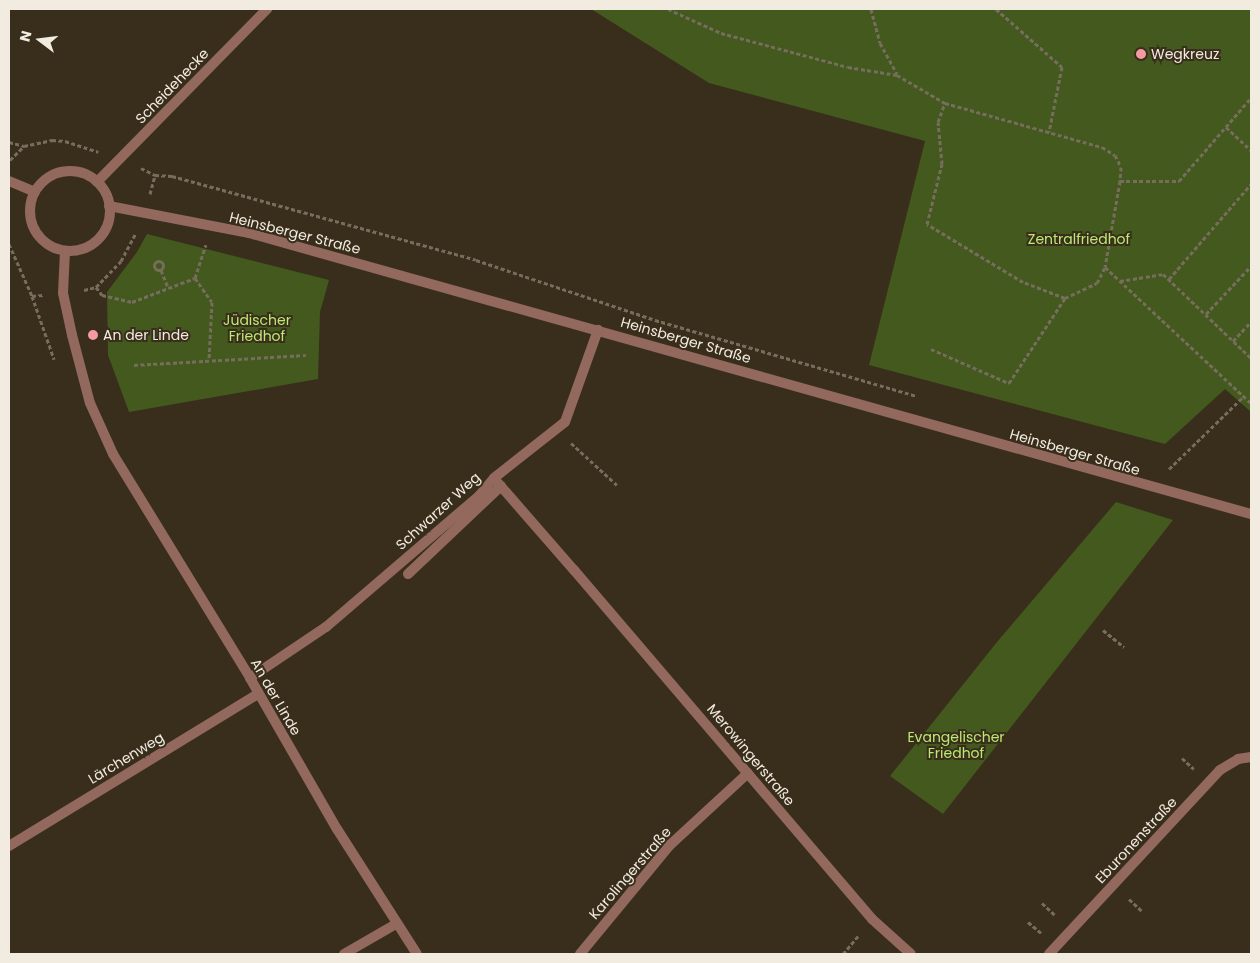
<!DOCTYPE html>
<meta charset="utf-8">
<style>
body{margin:0}
#map{position:relative;width:1260px;height:963px;overflow:hidden;background:#392e1c;font-family:Poppins,sans-serif}
div>[style]{position:absolute}
[style*='--x']{left:calc(var(--x)*1px);top:calc(var(--y)*1px);width:calc(var(--w)*1px);rotate:calc(var(--a)*1deg)}
.green>*{inset:0;background:#43591e}
.path>*{height:3px;margin-top:-1.5px;transform-origin:0;background:repeating-linear-gradient(90deg,#766d5d 0 4px,transparent 0 6.5px)}
.path>.ring{margin:-1.5px;padding:0;box-sizing:content-box;background:none;border:3px solid #766d5d;border-radius:50%}
.service>*{height:10px;margin:-5px;padding:0 5px;transform-origin:5px;border-radius:5px;background:#93695e}
.minor>*{height:10px;margin:-5px;padding:0 5px;transform-origin:5px;border-radius:5px;background:#93695e}
.tertiary>*{height:10px;margin:-5px;padding:0 5px;transform-origin:5px;border-radius:5px;background:#93695e}
.tertiary>.ring{margin:-5px;padding:0;box-sizing:content-box;background:none;border:10px solid #93695e;border-radius:50%}
.dots>*{width:14px;height:14px;translate:-50% -50%;box-sizing:border-box;border:2px solid #392e1c;border-radius:50%}
span{translate:-50% -50%;white-space:nowrap;text-align:center;line-height:1.15;-webkit-text-stroke:4px #392e1c;paint-order:stroke}
.poi-label{font-size:14px;color:#f2ebe0}
.left{translate:0 -50%;text-align:left}
.street-label{font-size:14px;color:#f2ebe0}
.park-label{font-size:14px;color:#bbea72}
.frame{position:absolute;inset:0;border:10px solid #f2ebe0;pointer-events:none}
.north{position:absolute;left:15px;top:15px;width:50px;height:50px;-webkit-text-stroke:4px #392e1c;paint-order:stroke;rotate:285deg;font-size:14px;font-weight:700;line-height:20px;text-align:center;color:#f2ebe0}
.north::after{content:'';display:block;margin:auto;width:18px;height:22px;background:#f2ebe0;clip-path:polygon(50% 0,100% 100%,50% 72%,0 100%)}
</style>
<div id="map">
<div class="green">
<div style="clip-path:polygon(591px 9px,1251px 9px,1251px 412px,1225px 389px,1165px 444px,869px 365px,925px 141px,709px 83px)"></div>
<div style="clip-path:polygon(147px 234px,329px 280px,320px 312px,318px 379px,129px 412px,108px 355px,107px 292px,137px 252px)"></div>
<div style="clip-path:polygon(1116px 502px,1173px 520px,943px 814px,890px 776px,997px 642px)"></div>
</div>
<div class="path">
<div style="--x:668;--y:9;--w:58;--a:24.4"></div>
<div style="--x:721;--y:33;--w:131;--a:15"></div>
<div style="--x:848;--y:67;--w:50;--a:9.3"></div>
<div style="--x:897;--y:75;--w:56;--a:30.3"></div>
<div style="--x:871;--y:9;--w:35;--a:75"></div>
<div style="--x:880;--y:43;--w:35;--a:61"></div>
<div style="--x:996;--y:9;--w:88;--a:41.3"></div>
<div style="--x:1062;--y:67;--w:66;--a:101.3"></div>
<div style="--x:1226;--y:127;--w:34;--a:43"></div>
<div style="--x:9;--y:142;--w:16;--a:15"></div>
<div style="--x:24;--y:146;--w:29;--a:-12"></div>
<div style="--x:52;--y:140;--w:13;--a:4"></div>
<div style="--x:65;--y:141;--w:35;--a:18"></div>
<div style="--x:10;--y:160;--w:20;--a:-45"></div>
<div style="--x:141;--y:168;--w:16;--a:27"></div>
<div style="--x:155;--y:175;--w:17;--a:3"></div>
<div style="--x:172;--y:176;--w:315;--a:15.4"></div>
<div style="--x:476;--y:260;--w:189;--a:18.5"></div>
<div style="--x:655;--y:320;--w:272;--a:16.2"></div>
<div style="--x:1120;--y:181;--w:59;--a:0"></div>
<div style="--x:1179;--y:181;--w:110;--a:-49.1"></div>
<div style="--x:150;--y:194;--w:20;--a:-75"></div>
<div style="--x:9;--y:244;--w:57;--a:66.1"></div>
<div style="--x:32;--y:296;--w:11;--a:-5"></div>
<div class="ring" style="left:154.5px;top:261.5px;width:6px;height:6px"></div>
<div style="--x:161;--y:270;--w:18;--a:68"></div>
<div style="--x:195;--y:278;--w:29;--a:55"></div>
<div style="--x:212;--y:302;--w:57;--a:93"></div>
<div style="--x:195;--y:278;--w:35;--a:-72"></div>
<div style="--x:1169;--y:279;--w:125;--a:-49.2"></div>
<div style="--x:1120;--y:281;--w:44;--a:-9.2"></div>
<div style="--x:1163;--y:274;--w:122;--a:43.7"></div>
<div style="--x:96;--y:287;--w:10;--a:53"></div>
<div style="--x:102;--y:295;--w:31;--a:13"></div>
<div style="--x:132;--y:302;--w:67;--a:-20.9"></div>
<div style="--x:84;--y:290;--w:12;--a:-14"></div>
<div style="--x:96;--y:287;--w:36;--a:-46"></div>
<div style="--x:121;--y:261;--w:32;--a:-62"></div>
<div style="--x:32;--y:296;--w:67;--a:70.8"></div>
<div style="--x:1065;--y:298;--w:45;--a:-159.1"></div>
<div style="--x:1023;--y:282;--w:112;--a:-148.9"></div>
<div style="--x:927;--y:224;--w:62;--a:-76"></div>
<div style="--x:942;--y:164;--w:42;--a:-95.4"></div>
<div style="--x:938;--y:122;--w:20;--a:-70"></div>
<div style="--x:945;--y:103;--w:163;--a:15.7"></div>
<div style="--x:1102;--y:147;--w:15;--a:32"></div>
<div style="--x:1115;--y:155;--w:13;--a:63"></div>
<div style="--x:1121;--y:167;--w:14;--a:94"></div>
<div style="--x:1120;--y:181;--w:87;--a:99.9"></div>
<div style="--x:1206;--y:314;--w:66;--a:-46.8"></div>
<div style="--x:1233;--y:341;--w:26;--a:-47"></div>
<div style="--x:931;--y:349;--w:85;--a:23.6"></div>
<div style="--x:1009;--y:383;--w:102;--a:-56.6"></div>
<div style="--x:1065;--y:298;--w:35;--a:-25"></div>
<div style="--x:1097;--y:283;--w:18;--a:-63"></div>
<div style="--x:1105;--y:267;--w:200;--a:43"></div>
<div style="--x:134;--y:365;--w:172;--a:-3.3"></div>
<div style="--x:571;--y:443;--w:62;--a:42.4"></div>
<div style="--x:1169;--y:469;--w:105;--a:-44.2"></div>
<div style="--x:1103;--y:630;--w:27;--a:39"></div>
<div style="--x:1182;--y:758;--w:16;--a:43"></div>
<div style="--x:1129;--y:899;--w:19;--a:43"></div>
<div style="--x:1042;--y:903;--w:19;--a:43"></div>
<div style="--x:1028;--y:922;--w:17;--a:40"></div>
<div style="--x:843;--y:954;--w:25;--a:-50"></div>
</div>
<div class="service">
<div style="--x:498;--y:483;--w:116;--a:48.9"></div>
<div style="--x:408;--y:574;--w:128;--a:-43.4"></div>
</div>
<div class="minor">
<div style="--x:97;--y:182;--w:243;--a:-45.5"></div>
<div style="--x:574;--y:570;--w:459;--a:49.5"></div>
<div style="--x:872;--y:919;--w:52;--a:41.9"></div>
<div style="--x:250;--y:678;--w:92;--a:-33.9"></div>
<div style="--x:326;--y:627;--w:201;--a:-40.6"></div>
<div style="--x:479;--y:496;--w:23;--a:-50"></div>
<div style="--x:494;--y:478;--w:90;--a:-38.3"></div>
<div style="--x:565;--y:422;--w:98;--a:-70.3"></div>
<div style="--x:9;--y:846;--w:292;--a:-31.4"></div>
<div style="--x:344;--y:954;--w:60;--a:-30"></div>
<div style="--x:580;--y:954;--w:141;--a:-50.5"></div>
<div style="--x:670;--y:845;--w:106;--a:-42.7"></div>
<div style="--x:1049;--y:954;--w:251;--a:-47.1"></div>
<div style="--x:1220;--y:770;--w:21;--a:-31"></div>
<div style="--x:1238;--y:759;--w:13;--a:-9"></div>
</div>
<div class="tertiary">
<div class="ring" style="left:30px;top:171px;width:70px;height:70px"></div>
<div style="--x:9;--y:181;--w:28;--a:23"></div>
<div style="--x:109;--y:206;--w:143;--a:10.9"></div>
<div style="--x:249;--y:233;--w:1041;--a:15.67"></div>
<div style="--x:65;--y:251;--w:42;--a:92.7"></div>
<div style="--x:63;--y:293;--w:43;--a:77.9"></div>
<div style="--x:72;--y:335;--w:70;--a:75.2"></div>
<div style="--x:90;--y:403;--w:56;--a:65.7"></div>
<div style="--x:113;--y:454;--w:263;--a:58.5"></div>
<div style="--x:250;--y:678;--w:174;--a:60.1"></div>
<div style="--x:337;--y:829;--w:148;--a:57.4"></div>
</div>
<div class="dots">
<div style="left:1141px;top:54px;background:#f49aa1"></div>
<div style="left:93px;top:335px;background:#f49aa1"></div>
</div>
<div class="poi-label">
<span class="left" style="left:1151px;top:54px">Wegkreuz</span>
<span class="left" style="left:103px;top:335px">An der Linde</span>
</div>
<div class="street-label">
<span style="left:172px;top:86px;rotate:-46deg">Scheidehecke</span>
<span style="left:295px;top:233px;rotate:14deg">Heinsberger Straße</span>
<span style="left:686px;top:340px;rotate:16deg">Heinsberger Straße</span>
<span style="left:1075px;top:452px;rotate:16deg">Heinsberger Straße</span>
<span style="left:438px;top:511px;rotate:-42deg">Schwarzer Weg</span>
<span style="left:276px;top:697px;rotate:60deg">An der Linde</span>
<span style="left:751px;top:755px;rotate:50deg">Merowingerstraße</span>
<span style="left:126px;top:758px;rotate:-31deg">Lärchenweg</span>
<span style="left:1136px;top:840px;rotate:-47deg">Eburonenstraße</span>
<span style="left:630px;top:873px;rotate:-49deg">Karolingerstraße</span>
</div>
<div class="park-label">
<span style="left:1079px;top:239px">Zentralfriedhof</span>
<span style="left:257px;top:328px">Jüdischer<br>Friedhof</span>
<span style="left:956px;top:745px">Evangelischer<br>Friedhof</span>
</div>
<div class="frame"></div>
<div class="north">N</div>
</div>
